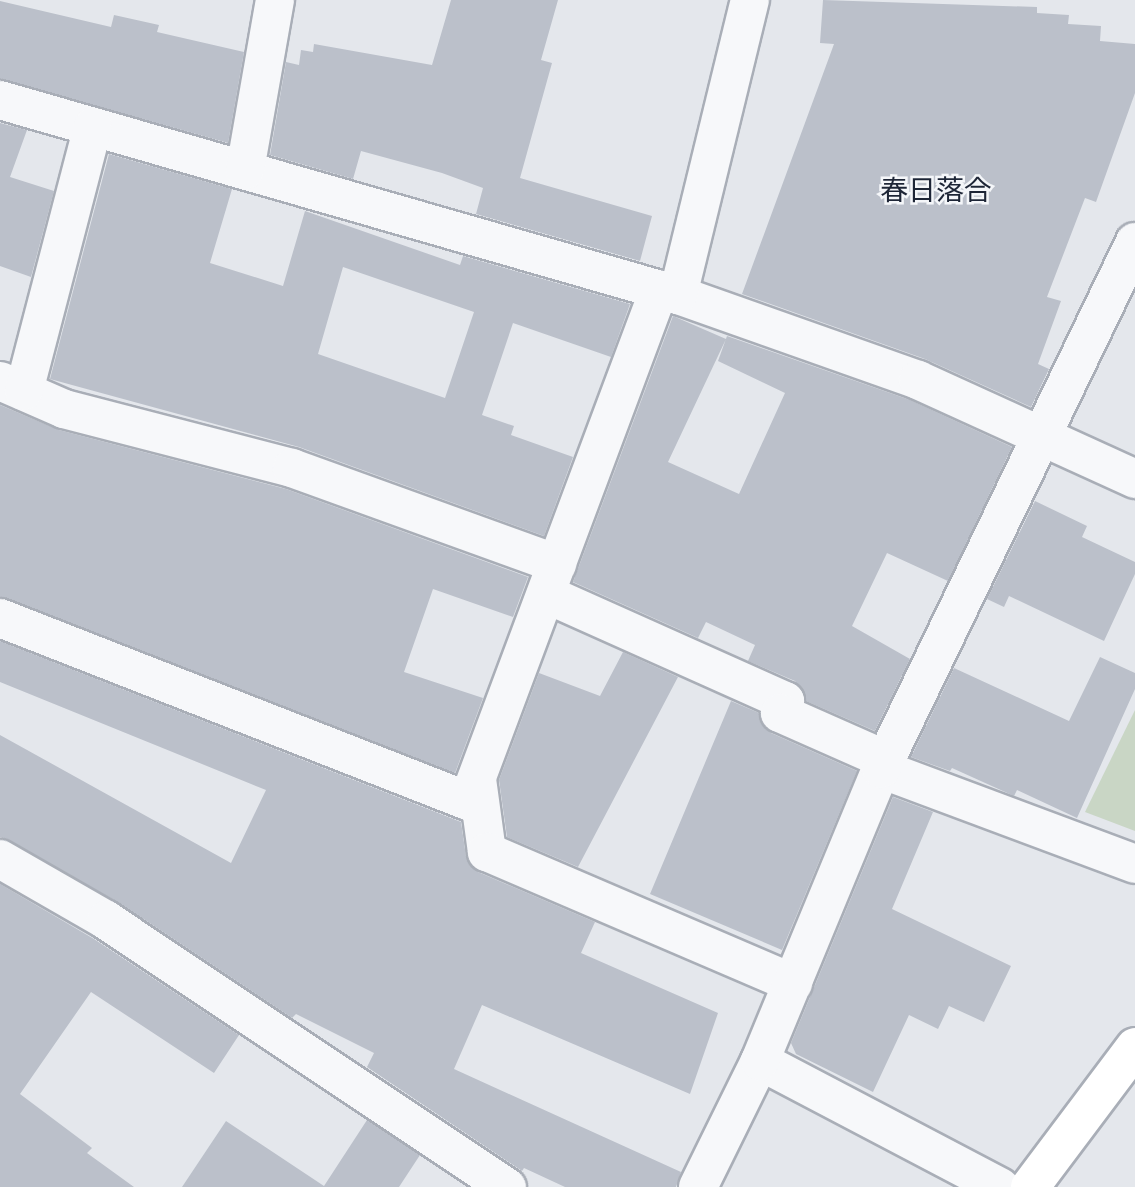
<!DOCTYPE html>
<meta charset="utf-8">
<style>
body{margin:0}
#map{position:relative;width:1135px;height:1187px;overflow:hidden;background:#e4e7ec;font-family:Commissioner,"Noto Sans JP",sans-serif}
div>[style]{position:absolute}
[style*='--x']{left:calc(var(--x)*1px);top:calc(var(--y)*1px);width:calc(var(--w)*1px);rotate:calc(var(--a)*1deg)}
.green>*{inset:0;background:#c9d6c5}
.building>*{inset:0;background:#bbc0ca}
.roads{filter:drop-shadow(2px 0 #a9aeb7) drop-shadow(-2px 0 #a9aeb7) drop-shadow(0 2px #a9aeb7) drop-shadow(0 -2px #a9aeb7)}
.minor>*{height:38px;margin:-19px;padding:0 19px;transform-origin:19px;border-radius:19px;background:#f7f8fa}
.major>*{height:38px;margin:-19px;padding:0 19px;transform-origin:19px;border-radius:19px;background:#fff}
span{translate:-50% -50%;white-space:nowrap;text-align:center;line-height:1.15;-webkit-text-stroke:5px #f4f6f9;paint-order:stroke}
.quarter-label{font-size:28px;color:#1d2536}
</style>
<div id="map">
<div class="green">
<div style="clip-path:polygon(1135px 710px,1135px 831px,1085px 812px)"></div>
</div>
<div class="building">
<div style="clip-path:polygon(451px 0,558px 0,541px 60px,552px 63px,520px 178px,652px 216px,640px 261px,476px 214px,483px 188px,442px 173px,361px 151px,353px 179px,270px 155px,286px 62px,299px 65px,301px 50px,313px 52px,314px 44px,432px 65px)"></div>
<div style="clip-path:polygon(823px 0,1037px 7px,1037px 13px,1069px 15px,1068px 24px,1101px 26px,1100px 41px,1135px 44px,1135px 93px,1096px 202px,1085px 198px,1047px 297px,1061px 301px,1038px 364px,1049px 369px,1031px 407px,925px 359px,742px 294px,834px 44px,820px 43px)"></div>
<div style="clip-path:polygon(0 1px,111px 27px,114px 15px,159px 25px,157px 32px,244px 52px,228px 143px,0 79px)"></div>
<div style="clip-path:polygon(0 123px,27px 130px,10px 177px,54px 191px,31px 277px,0 266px)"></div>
<div style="clip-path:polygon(evenodd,109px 154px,232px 189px,210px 263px,283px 286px,305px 211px,460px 265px,463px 256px,630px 304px,611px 357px,513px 323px,482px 415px,514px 426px,511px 435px,573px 457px,544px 536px,299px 447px,50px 379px,109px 154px,343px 267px,474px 312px,445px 398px,318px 354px,343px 267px)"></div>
<div style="clip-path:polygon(673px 316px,726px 339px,668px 462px,739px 494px,785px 393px,718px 361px,727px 336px,910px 400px,1012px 447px,948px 581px,887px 553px,852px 626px,910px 659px,875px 731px,806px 701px,795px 681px,748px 661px,755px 645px,706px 622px,698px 638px,573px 582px)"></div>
<div style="clip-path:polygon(0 405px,59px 430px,286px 489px,528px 577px,513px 617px,433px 589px,404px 672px,483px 698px,455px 773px,0 597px)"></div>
<div style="clip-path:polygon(1035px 501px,1087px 526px,1082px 537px,1135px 562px,1135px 574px,1104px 641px,1009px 596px,1004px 607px,987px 599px)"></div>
<div style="clip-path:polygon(0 641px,461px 822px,466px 856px,478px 872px,595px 922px,581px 953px,718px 1013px,690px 1094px,482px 1005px,454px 1069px,681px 1172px,676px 1187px,565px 1187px,524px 1168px,522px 1171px,367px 1067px,374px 1053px,296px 1014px,292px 1018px,118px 902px,0 837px,0 735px,231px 863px,266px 790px,0 682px)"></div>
<div style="clip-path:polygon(623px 652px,678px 677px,578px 867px,507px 837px,499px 780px,539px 673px,600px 696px)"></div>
<div style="clip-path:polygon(1100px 657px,1135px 673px,1135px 689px,1077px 818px,1017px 790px,1014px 796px,952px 768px,950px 771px,911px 757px,954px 668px,1069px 721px)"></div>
<div style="clip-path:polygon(731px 701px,759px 713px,762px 725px,771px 733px,857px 771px,782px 950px,650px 894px)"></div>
<div style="clip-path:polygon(893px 797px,933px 812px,892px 909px,1011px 966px,984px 1022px,949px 1006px,938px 1029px,909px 1015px,873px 1092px,796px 1054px,791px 1043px)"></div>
<div style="clip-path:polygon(0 884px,94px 939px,239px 1035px,214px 1073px,91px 992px,20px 1094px,92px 1148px,87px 1153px,134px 1187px,0 1187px)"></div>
<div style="clip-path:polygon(367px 1120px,420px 1155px,399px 1187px,182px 1187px,226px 1121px,324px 1186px)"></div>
</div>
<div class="roads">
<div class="minor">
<div style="--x:0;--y:100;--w:705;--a:16.05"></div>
<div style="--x:678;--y:295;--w:255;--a:19.5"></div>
<div style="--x:918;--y:380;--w:239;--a:24.5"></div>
<div style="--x:245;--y:170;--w:173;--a:-80"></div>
<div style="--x:678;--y:295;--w:304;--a:-76.3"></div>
<div style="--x:0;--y:381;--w:70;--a:23.6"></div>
<div style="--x:64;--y:409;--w:236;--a:14.5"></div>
<div style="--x:292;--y:468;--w:282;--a:19.9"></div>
<div style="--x:24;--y:391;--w:273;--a:-75.4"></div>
<div style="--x:546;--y:594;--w:262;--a:24.1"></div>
<div style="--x:785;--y:701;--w:13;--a:113"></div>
<div style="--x:780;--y:713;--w:116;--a:23.9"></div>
<div style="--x:0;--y:618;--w:503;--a:21.36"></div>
<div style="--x:468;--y:801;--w:546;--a:-69.51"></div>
<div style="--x:881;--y:769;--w:271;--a:20.5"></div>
<div style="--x:477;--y:779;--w:74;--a:82.2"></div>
<div style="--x:487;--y:852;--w:333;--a:23.2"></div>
<div style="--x:0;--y:859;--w:122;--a:29.9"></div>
<div style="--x:106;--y:920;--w:482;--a:33.7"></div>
<div style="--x:760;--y:1061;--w:271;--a:27.7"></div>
<div style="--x:698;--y:1187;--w:140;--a:-63.8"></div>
<div style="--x:760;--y:1061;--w:316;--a:-67.5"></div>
<div style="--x:881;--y:769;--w:585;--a:-64.27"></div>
</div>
<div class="major">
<div style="--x:1030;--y:1187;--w:175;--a:-53.1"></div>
</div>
</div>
<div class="quarter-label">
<span style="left:936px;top:189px">春日落合</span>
</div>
</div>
